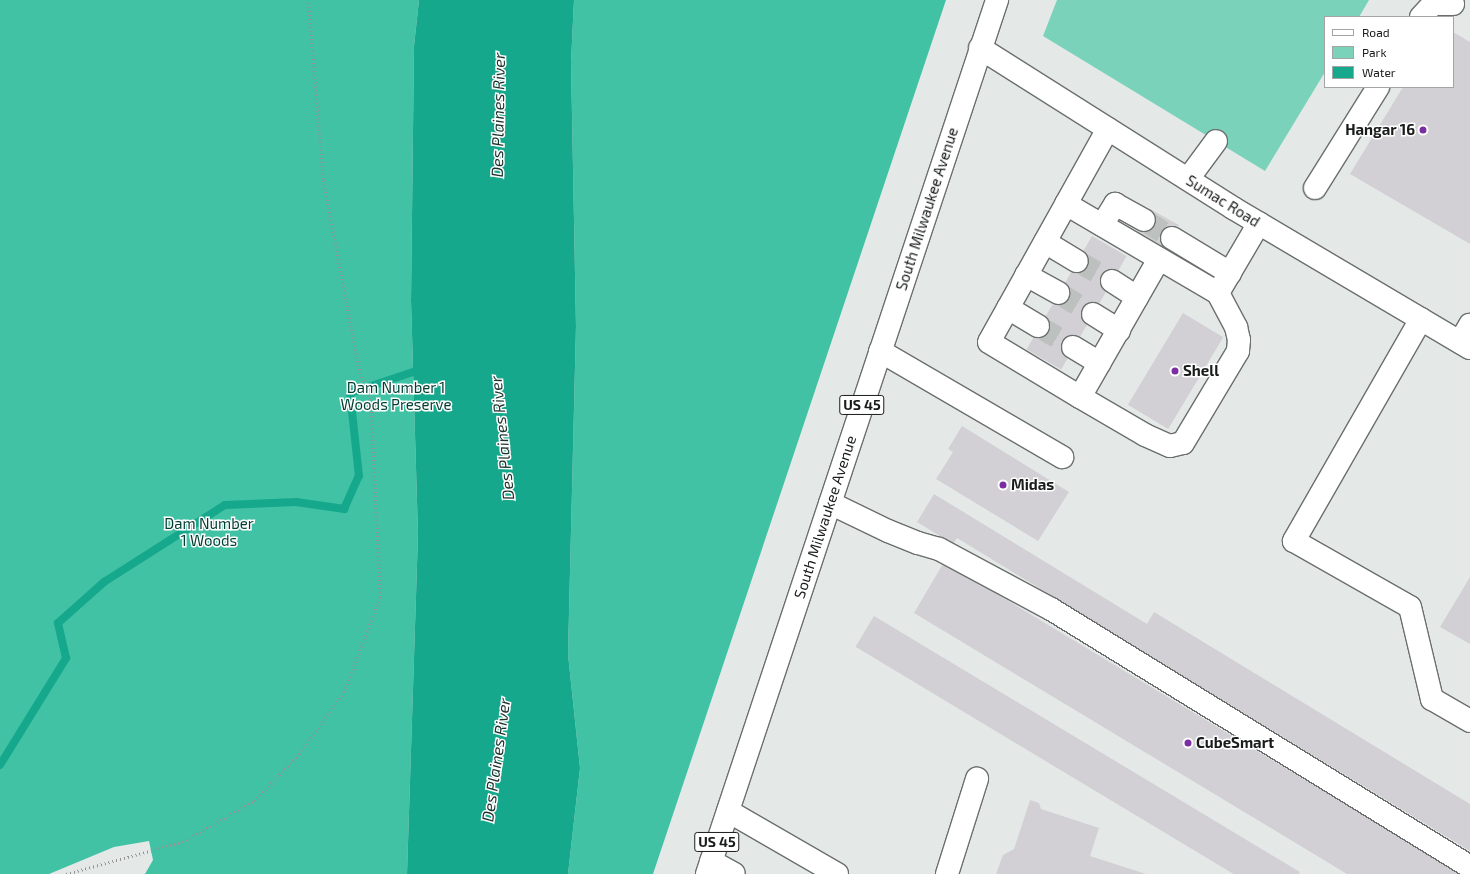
<!DOCTYPE html>
<style>
body{margin:0}
#map{position:relative;width:1470px;height:874px;overflow:hidden;background:#e4e9e7;font-family:"Exo 2",sans-serif}
div>[style]{position:absolute}
[style*='--x']{left:calc(var(--x)*1px);top:calc(var(--y)*1px);width:calc(var(--w)*1px);rotate:calc(var(--a)*1deg)}
.green>*{inset:0;background:#7bd2bb}
.forest>*{inset:0;background:#41c2a5}
.water>*{inset:0;background:#16a88c}
.stream>*{height:8px;margin:-4px;padding:0 4px;transform-origin:4px;border-radius:4px;background:#16a88c}
.building>*{inset:0;background:#d2d0d4;transform-origin:0 0}
.minor-tunnel>*{height:22px;margin-top:-11px;transform-origin:0;background:repeating-linear-gradient(90deg,#bcc0be 0 22px,transparent 0 33px)}
.path>*{height:2.5px;margin-top:-1.25px;transform-origin:0;background:repeating-linear-gradient(90deg,#919493 0 1px,transparent 0 4px)}
.roads{filter:drop-shadow(1px 0 #6a6f6d) drop-shadow(-1px 0 #6a6f6d) drop-shadow(0 1px #6a6f6d) drop-shadow(0 -1px #6a6f6d)}
.minor>*{height:22px;margin:-11px;padding:0 11px;transform-origin:11px;border-radius:11px;background:#fff}
.major>*{height:22px;margin:-11px;padding:0 11px;transform-origin:11px;border-radius:11px;background:#fff}
.dots>*{width:11px;height:11px;translate:-50% -50%;box-sizing:border-box;border:2px solid #fff;border-radius:50%}
span{translate:-50% -50%;white-space:nowrap;text-align:center;line-height:1.15;-webkit-text-stroke:3px #fff;paint-order:stroke}
.shield-label span{padding:1px 3px;background:#fff;border:1px solid;border-radius:3px;-webkit-text-stroke-width:0}
.shield-label{font-size:14px;color:#1a1c1c;font-weight:700}
.poi-label{font-size:15px;color:#1a1c1c;font-weight:700}
.right{translate:-100% -50%;text-align:right}
.left{translate:0 -50%;text-align:left}
.street-label{font-size:15px;color:#1a1c1c}
.park-label{font-size:15px;color:#013d31}
.water-label{font-size:16px;color:#1c322c;font-style:italic}
.legend{position:absolute;left:1324px;top:16px;width:130px;height:72px;box-sizing:border-box;background:#fff;border:1px solid #a3a4a4;margin:0;padding:5px 7px;list-style:none;font-size:12px;color:#1a1c1c}
.legend li{display:flex;align-items:center;gap:8px;height:20px}
.legend b{width:20px;border:1px solid #a3a4a4}
</style>
<div id="map">
<div class="green">
<div style="clip-path:polygon(1057px 0,1369px 0,1359px 17px,1325px 17px,1325px 72px,1265px 171px,1043px 36px)"></div>
</div>
<div class="forest">
<div style="clip-path:polygon(0 0,419px 0,414px 46px,411px 301px,418px 534px,407px 874px,145px 874px,153px 860px,149px 841px,114px 847px,49px 874px,0 874px)"></div>
<div style="clip-path:polygon(574px 0,946px 0,653px 874px,568px 874px,580px 768px,568px 654px,576px 326px,571px 62px)"></div>
</div>
<div class="water">
<div style="clip-path:polygon(419px 0,574px 0,571px 62px,576px 326px,568px 654px,580px 768px,568px 874px,407px 874px,418px 534px,411px 301px,414px 46px)"></div>
</div>
<div class="stream">
<div style="--x:0;--y:765;--w:126;--a:-58.3"></div>
<div style="--x:66;--y:658;--w:36;--a:-103"></div>
<div style="--x:58;--y:623;--w:62;--a:-41.7"></div>
<div style="--x:104;--y:582;--w:143;--a:-32.5"></div>
<div style="--x:225;--y:505;--w:71;--a:-2.4"></div>
<div style="--x:296;--y:502;--w:49;--a:8.3"></div>
<div style="--x:344;--y:509;--w:36;--a:-66"></div>
<div style="--x:359;--y:476;--w:83;--a:-96.2"></div>
<div style="--x:350;--y:393;--w:76;--a:-18.4"></div>
</div>
<div class="building">
<div style="clip-path:polygon(1453px 32px,1470px 42px,1470px 244px,1350px 174px,1403px 87px,1453px 87px)"></div>
<div style="left:1150px;top:209px;width:33px;height:34px;rotate:29deg"></div>
<div style="left:1092px;top:236px;width:40px;height:131px;rotate:30deg"></div>
<div style="left:1183px;top:313px;width:47px;height:107px;rotate:31deg"></div>
<div style="clip-path:polygon(962px 426px,1069px 492px,1038px 541px,936px 479px,953px 452px,948px 449px)"></div>
<div style="clip-path:polygon(934px 494px,1147px 624px,1154px 612px,1470px 804px,1470px 851px,957px 538px,953px 544px,917px 522px)"></div>
<div style="clip-path:polygon(944px 562px,1461px 874px,1347px 874px,914px 613px)"></div>
<div style="clip-path:polygon(1470px 577px,1470px 644px,1440px 627px)"></div>
<div style="left:874px;top:616px;width:497px;height:36px;rotate:31deg"></div>
<div style="clip-path:polygon(1030px 800px,1039px 803px,1041px 809px,1099px 828px,1090px 856px,1146px 874px,996px 874px,1003px 855px,1014px 849px)"></div>
</div>
<div class="minor-tunnel">
<div style="--x:1144;--y:220;--w:33;--a:33"></div>
<div style="--x:1077;--y:261;--w:40;--a:29.7"></div>
<div style="--x:1058;--y:293;--w:41;--a:31"></div>
<div style="--x:1038;--y:326;--w:41;--a:31"></div>
</div>
<div class="path">
<div style="--x:66;--y:874;--w:120;--a:-15.4"></div>
<div style="--x:182;--y:842;--w:83;--a:-29.7"></div>
<div style="--x:254;--y:801;--w:65;--a:-46.2"></div>
<div style="--x:299;--y:754;--w:77;--a:-54"></div>
<div style="--x:344;--y:692;--w:102;--a:-69.2"></div>
<div style="--x:380;--y:597;--w:193;--a:-92.7"></div>
<div style="--x:371;--y:404;--w:40;--a:-108.9"></div>
<div style="--x:358;--y:366;--w:190;--a:-100.6"></div>
<div style="--x:323;--y:179;--w:180;--a:-94.8"></div>
</div>
<div class="roads">
<div class="minor">
<div style="--x:1421;--y:17;--w:18;--a:-47"></div>
<div style="--x:1433;--y:4;--w:20;--a:0"></div>
<div style="--x:980;--y:48;--w:299;--a:32.3"></div>
<div style="--x:1233;--y:208;--w:275;--a:30.6"></div>
<div style="--x:1188;--y:179;--w:47;--a:-53.6"></div>
<div style="--x:1315;--y:188;--w:119;--a:-58"></div>
<div style="--x:1066;--y:204;--w:86;--a:-60.8"></div>
<div style="--x:1102;--y:225;--w:25;--a:-58"></div>
<div style="--x:1115;--y:204;--w:33;--a:29"></div>
<div style="--x:1172;--y:238;--w:68;--a:31.1"></div>
<div style="--x:1045;--y:242;--w:37;--a:31"></div>
<div style="--x:1159;--y:259;--w:159;--a:119.8"></div>
<div style="--x:1080;--y:397;--w:106;--a:-148.9"></div>
<div style="--x:989;--y:342;--w:158;--a:-60.8"></div>
<div style="--x:1066;--y:204;--w:176;--a:30.4"></div>
<div style="--x:1218;--y:293;--w:81;--a:-59.6"></div>
<div style="--x:1026;--y:275;--w:37;--a:29"></div>
<div style="--x:1112;--y:281;--w:30;--a:33"></div>
<div style="--x:1008;--y:308;--w:35;--a:31"></div>
<div style="--x:1093;--y:314;--w:31;--a:32"></div>
<div style="--x:1421;--y:319;--w:256;--a:119.8"></div>
<div style="--x:1294;--y:541;--w:133;--a:29.6"></div>
<div style="--x:1410;--y:607;--w:95;--a:76.6"></div>
<div style="--x:1432;--y:699;--w:44;--a:30.1"></div>
<div style="--x:1460;--y:342;--w:20;--a:-60"></div>
<div style="--x:1073;--y:347;--w:31;--a:31"></div>
<div style="--x:880;--y:351;--w:211;--a:30.2"></div>
<div style="--x:1080;--y:397;--w:75;--a:30.3"></div>
<div style="--x:1145;--y:435;--w:27;--a:24"></div>
<div style="--x:1170;--y:446;--w:13;--a:-13"></div>
<div style="--x:1183;--y:443;--w:107;--a:-59.1"></div>
<div style="--x:1238;--y:351;--w:11;--a:-85"></div>
<div style="--x:1239;--y:340;--w:13;--a:-103"></div>
<div style="--x:1236;--y:327;--w:38;--a:-118"></div>
<div style="--x:830;--y:503;--w:64;--a:25.8"></div>
<div style="--x:888;--y:531;--w:32;--a:22"></div>
<div style="--x:918;--y:543;--w:22;--a:16"></div>
<div style="--x:939;--y:549;--w:127;--a:28.2"></div>
<div style="--x:1051;--y:609;--w:492;--a:31.6"></div>
<div style="--x:728;--y:811;--w:126;--a:30"></div>
<div style="--x:711;--y:861;--w:26;--a:29"></div>
<div style="--x:947;--y:874;--w:100;--a:-72.5"></div>
</div>
<div class="major">
<div style="--x:707;--y:874;--w:921;--a:-71.64"></div>
</div>
</div>
<div class="dots">
<div style="left:1423px;top:130px;background:#792fa1"></div>
<div style="left:1175px;top:371px;background:#792fa1"></div>
<div style="left:1003px;top:485px;background:#792fa1"></div>
<div style="left:1188px;top:743px;background:#792fa1"></div>
</div>
<div class="shield-label">
<span style="left:862px;top:405px">US 45</span>
<span style="left:717px;top:842px">US 45</span>
</div>
<div class="poi-label">
<span class="right" style="left:1415px;top:130px">Hangar 16</span>
<span class="left" style="left:1183px;top:371px">Shell</span>
<span class="left" style="left:1011px;top:485px">Midas</span>
<span class="left" style="left:1196px;top:743px">CubeSmart</span>
</div>
<div class="street-label">
<span style="left:1223px;top:201px;rotate:32deg">Sumac Road</span>
<span style="left:927px;top:209px;rotate:-72deg">South Milwaukee Avenue</span>
<span style="left:825px;top:517px;rotate:-72deg">South Milwaukee Avenue</span>
</div>
<div class="park-label">
<span style="left:396px;top:396px">Dam Number 1<br>Woods Preserve</span>
<span style="left:209px;top:532px">Dam Number<br>1 Woods</span>
</div>
<div class="water-label">
<span style="left:498px;top:115px;rotate:-89deg">Des Plaines River</span>
<span style="left:502px;top:438px;rotate:-96deg">Des Plaines River</span>
<span style="left:496px;top:760px;rotate:-82deg">Des Plaines River</span>
</div>
<ul class="legend">
<li><b style="height:5px;background:#fff"></b>Road</li>
<li><b style="height:11px;background:#7bd2bb"></b>Park</li>
<li><b style="height:11px;background:#16a88c"></b>Water</li>
</ul>
</div>
